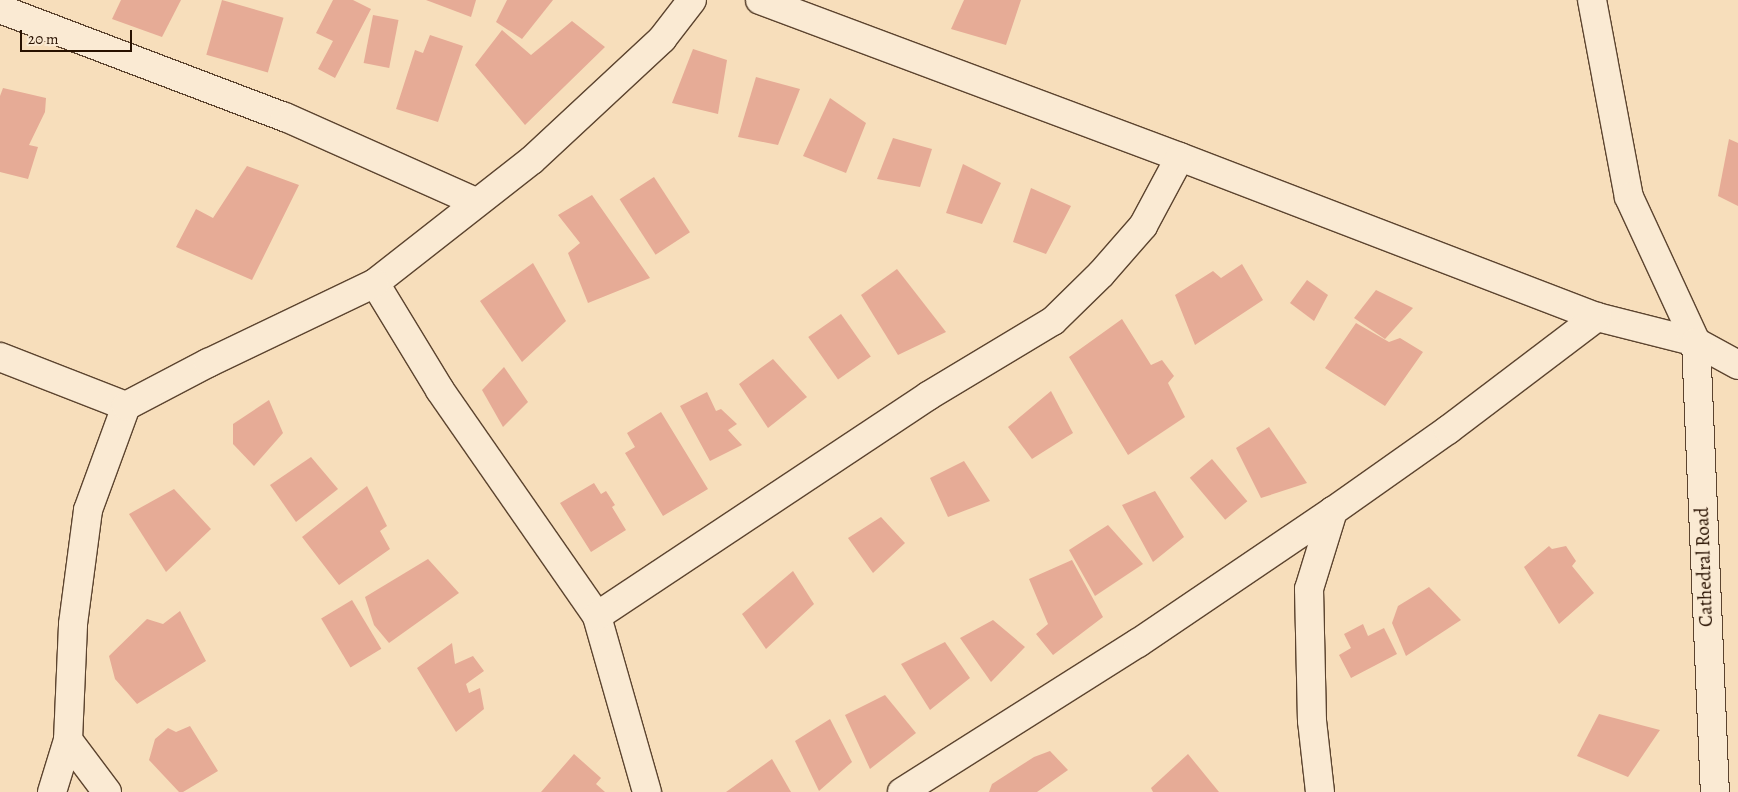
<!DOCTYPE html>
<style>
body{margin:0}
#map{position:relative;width:1738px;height:792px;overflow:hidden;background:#f7debb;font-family:Alegreya,serif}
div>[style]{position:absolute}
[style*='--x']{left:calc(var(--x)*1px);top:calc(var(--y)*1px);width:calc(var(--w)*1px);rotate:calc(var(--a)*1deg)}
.building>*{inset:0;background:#e6ab96;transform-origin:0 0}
.roads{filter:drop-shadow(1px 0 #5c442f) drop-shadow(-1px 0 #5c442f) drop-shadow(0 1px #5c442f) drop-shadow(0 -1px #5c442f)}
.street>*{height:28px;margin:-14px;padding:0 14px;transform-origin:14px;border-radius:14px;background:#faead3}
span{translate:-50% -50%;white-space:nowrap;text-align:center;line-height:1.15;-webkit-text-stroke:4.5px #faead3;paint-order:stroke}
.street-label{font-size:19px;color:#281100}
.scale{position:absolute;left:20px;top:30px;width:112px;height:22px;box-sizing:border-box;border:2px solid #281100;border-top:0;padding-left:6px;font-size:15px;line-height:18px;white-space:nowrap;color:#281100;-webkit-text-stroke:4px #faead3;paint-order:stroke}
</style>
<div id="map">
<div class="building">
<div style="clip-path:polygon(121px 0,181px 0,162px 37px,112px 19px)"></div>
<div style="left:222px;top:0;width:64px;height:57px;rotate:16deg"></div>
<div style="clip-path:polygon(333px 0,353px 0,371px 9px,335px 78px,318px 69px,333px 41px,316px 33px)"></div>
<div style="clip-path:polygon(426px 0,476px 0,471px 17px)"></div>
<div style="clip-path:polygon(507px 0,553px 0,522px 39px,496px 22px)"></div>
<div style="clip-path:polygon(964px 0,1021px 0,1006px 45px,951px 29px)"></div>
<div style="left:373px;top:15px;width:26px;height:49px;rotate:11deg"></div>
<div style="clip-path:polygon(572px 21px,605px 47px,525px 125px,475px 65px,502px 30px,531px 55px)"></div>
<div style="clip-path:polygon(430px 35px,463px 46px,438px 122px,396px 109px,415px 50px,423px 53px)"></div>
<div style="clip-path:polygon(693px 49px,727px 60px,718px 114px,672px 103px)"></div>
<div style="clip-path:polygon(756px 77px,800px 89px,778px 145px,738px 137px)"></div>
<div style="clip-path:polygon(3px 88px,46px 98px,45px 112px,29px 145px,38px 147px,28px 179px,0 172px,0 96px)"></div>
<div style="clip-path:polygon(830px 98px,866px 123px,846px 173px,803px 156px)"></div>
<div style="clip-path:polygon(893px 138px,932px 149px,920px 187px,877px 179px)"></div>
<div style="clip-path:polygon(1729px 139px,1738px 143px,1738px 206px,1718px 196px)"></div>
<div style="clip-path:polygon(963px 164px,1001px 183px,982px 224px,946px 213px)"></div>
<div style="clip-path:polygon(247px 166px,299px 185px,252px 280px,176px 247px,196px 209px,213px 218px)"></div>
<div style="left:654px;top:177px;width:66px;height:41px;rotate:57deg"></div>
<div style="clip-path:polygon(1031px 188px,1071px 206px,1046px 254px,1013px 242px)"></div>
<div style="clip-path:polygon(592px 195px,650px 278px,588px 303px,568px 253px,580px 243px,558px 215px)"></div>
<div style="clip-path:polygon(533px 263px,566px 321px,522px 362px,480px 301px)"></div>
<div style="clip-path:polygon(1242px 264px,1263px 300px,1195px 345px,1175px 295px,1213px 271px,1221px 278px)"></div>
<div style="clip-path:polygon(897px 269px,946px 332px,898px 355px,861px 295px)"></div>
<div style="clip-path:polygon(1307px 280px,1328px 295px,1314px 321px,1290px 303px)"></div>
<div style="clip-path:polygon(1376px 290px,1413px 308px,1385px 339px,1354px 318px)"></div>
<div style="left:841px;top:314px;width:52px;height:40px;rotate:55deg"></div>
<div style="clip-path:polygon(1122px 319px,1151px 365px,1162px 360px,1174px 376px,1168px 383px,1185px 417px,1128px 455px,1069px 357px)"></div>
<div style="clip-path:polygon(1356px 323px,1389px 342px,1400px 338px,1423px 352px,1385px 406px,1325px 368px)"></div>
<div style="clip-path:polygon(773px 359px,807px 397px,768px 428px,739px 384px)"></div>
<div style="clip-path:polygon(504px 367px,528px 402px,503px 427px,482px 390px)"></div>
<div style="clip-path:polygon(1051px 391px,1073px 433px,1032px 459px,1008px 427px)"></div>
<div style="clip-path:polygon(707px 392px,716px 411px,721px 409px,737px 424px,728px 430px,742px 445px,710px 461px,680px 406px)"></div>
<div style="clip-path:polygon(269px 400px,283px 433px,254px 466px,233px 444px,233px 424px)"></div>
<div style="clip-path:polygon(661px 412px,708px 489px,663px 516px,625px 453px,635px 447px,627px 433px)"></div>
<div style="clip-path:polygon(1269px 427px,1307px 483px,1261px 498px,1236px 448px)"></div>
<div style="clip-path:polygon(311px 457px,338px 489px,296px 522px,270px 485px)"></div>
<div style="left:1212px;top:459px;width:55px;height:29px;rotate:50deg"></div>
<div style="clip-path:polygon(964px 461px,990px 501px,948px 517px,930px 478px)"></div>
<div style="clip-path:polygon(594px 483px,601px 494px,606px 491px,615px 505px,612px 507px,626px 530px,591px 552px,560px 503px)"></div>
<div style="clip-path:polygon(367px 486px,387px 526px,380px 531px,390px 549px,339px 585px,302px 537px)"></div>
<div style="clip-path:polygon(174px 489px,211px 529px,166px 572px,129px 514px)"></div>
<div style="clip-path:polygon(1155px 491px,1184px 537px,1153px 562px,1122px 505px)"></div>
<div style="clip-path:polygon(881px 517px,905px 543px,873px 573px,848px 538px)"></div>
<div style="clip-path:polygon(1108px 525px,1143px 564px,1095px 596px,1069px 550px)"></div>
<div style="clip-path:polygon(1549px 546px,1552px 549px,1566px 546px,1576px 561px,1572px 566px,1594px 593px,1559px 624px,1524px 567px)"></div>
<div style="clip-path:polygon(428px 559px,459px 593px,389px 643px,374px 625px,365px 597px)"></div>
<div style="clip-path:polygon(1072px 560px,1103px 617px,1053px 655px,1036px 634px,1048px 624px,1029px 579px)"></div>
<div style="clip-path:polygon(793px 571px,814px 604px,766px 649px,742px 614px)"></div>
<div style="clip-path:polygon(1429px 587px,1461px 620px,1406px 656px,1392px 623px,1398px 606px)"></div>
<div style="left:352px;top:600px;width:57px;height:36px;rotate:59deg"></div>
<div style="clip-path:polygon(180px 611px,206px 661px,137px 704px,115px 679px,109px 656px,147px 619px,163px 624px)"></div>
<div style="clip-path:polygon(993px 620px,1025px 647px,991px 682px,960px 638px)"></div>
<div style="clip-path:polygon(1363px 624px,1368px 636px,1384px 628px,1397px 654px,1351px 678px,1339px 655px,1351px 648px,1344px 634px)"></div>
<div style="clip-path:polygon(945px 642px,970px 678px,930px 710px,901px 664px)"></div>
<div style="clip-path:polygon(452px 643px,455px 664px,473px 656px,484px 671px,466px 684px,469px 693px,480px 688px,484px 709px,456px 732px,417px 668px)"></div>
<div style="clip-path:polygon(885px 695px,916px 733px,870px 769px,845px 715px)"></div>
<div style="clip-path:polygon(1599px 714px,1660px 730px,1628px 777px,1577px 756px)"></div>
<div style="clip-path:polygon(830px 719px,852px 762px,819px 791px,795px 741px)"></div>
<div style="clip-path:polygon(190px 726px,218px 771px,183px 792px,179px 792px,149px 760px,155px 739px,168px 728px,176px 732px)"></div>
<div style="clip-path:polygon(1050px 751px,1068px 770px,1037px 792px,989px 792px,992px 784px,1034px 757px)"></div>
<div style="clip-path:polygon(574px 754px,601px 778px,596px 784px,605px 792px,541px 792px)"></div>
<div style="clip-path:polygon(1188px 754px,1219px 792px,1153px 792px,1151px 788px)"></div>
<div style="clip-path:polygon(772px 759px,791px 792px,726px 792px)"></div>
</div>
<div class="roads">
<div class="street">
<div style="--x:760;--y:0;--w:448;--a:20.5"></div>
<div style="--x:1180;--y:157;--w:447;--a:21"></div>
<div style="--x:1597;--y:317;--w:102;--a:14.2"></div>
<div style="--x:1696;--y:342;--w:48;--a:28.7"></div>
<div style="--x:1592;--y:0;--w:200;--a:79.4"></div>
<div style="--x:1629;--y:197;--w:160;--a:65.2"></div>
<div style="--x:1696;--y:342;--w:450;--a:87.6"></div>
<div style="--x:0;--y:9;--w:305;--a:20.8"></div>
<div style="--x:285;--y:117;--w:209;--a:24"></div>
<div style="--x:0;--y:357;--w:135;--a:21.3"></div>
<div style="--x:597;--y:616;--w:275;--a:-124.8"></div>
<div style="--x:440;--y:390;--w:125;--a:-121.3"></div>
<div style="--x:375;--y:283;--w:199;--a:-38.1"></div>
<div style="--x:532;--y:160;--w:178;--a:-42.9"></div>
<div style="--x:662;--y:39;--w:49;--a:-52.4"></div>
<div style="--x:52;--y:792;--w:54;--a:-72.9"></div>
<div style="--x:107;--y:792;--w:65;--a:-126.9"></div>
<div style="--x:68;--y:740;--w:116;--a:-87.5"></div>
<div style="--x:73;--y:624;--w:115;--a:-82.5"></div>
<div style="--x:88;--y:510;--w:111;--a:-69.9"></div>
<div style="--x:126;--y:406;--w:93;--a:-27.7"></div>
<div style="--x:208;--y:363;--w:185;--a:-25.6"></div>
<div style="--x:647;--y:792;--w:183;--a:-105.9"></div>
<div style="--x:597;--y:616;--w:397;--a:-33.6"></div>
<div style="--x:928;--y:396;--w:146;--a:-31"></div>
<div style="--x:1053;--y:321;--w:67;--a:-44.4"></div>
<div style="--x:1101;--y:274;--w:64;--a:-48.8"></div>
<div style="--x:1143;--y:226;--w:78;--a:-61.8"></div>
<div style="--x:902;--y:792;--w:279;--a:-32.3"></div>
<div style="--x:1138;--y:643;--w:235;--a:-34.1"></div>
<div style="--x:1333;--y:511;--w:141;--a:-35.2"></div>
<div style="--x:1448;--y:430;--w:187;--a:-37.2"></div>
<div style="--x:1320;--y:792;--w:71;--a:-96.4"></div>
<div style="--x:1312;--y:721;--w:132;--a:-91.3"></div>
<div style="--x:1309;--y:589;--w:82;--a:-72.9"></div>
</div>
</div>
<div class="street-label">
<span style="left:1705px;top:567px;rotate:-92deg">Cathedral Road</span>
</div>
<div class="scale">20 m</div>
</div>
